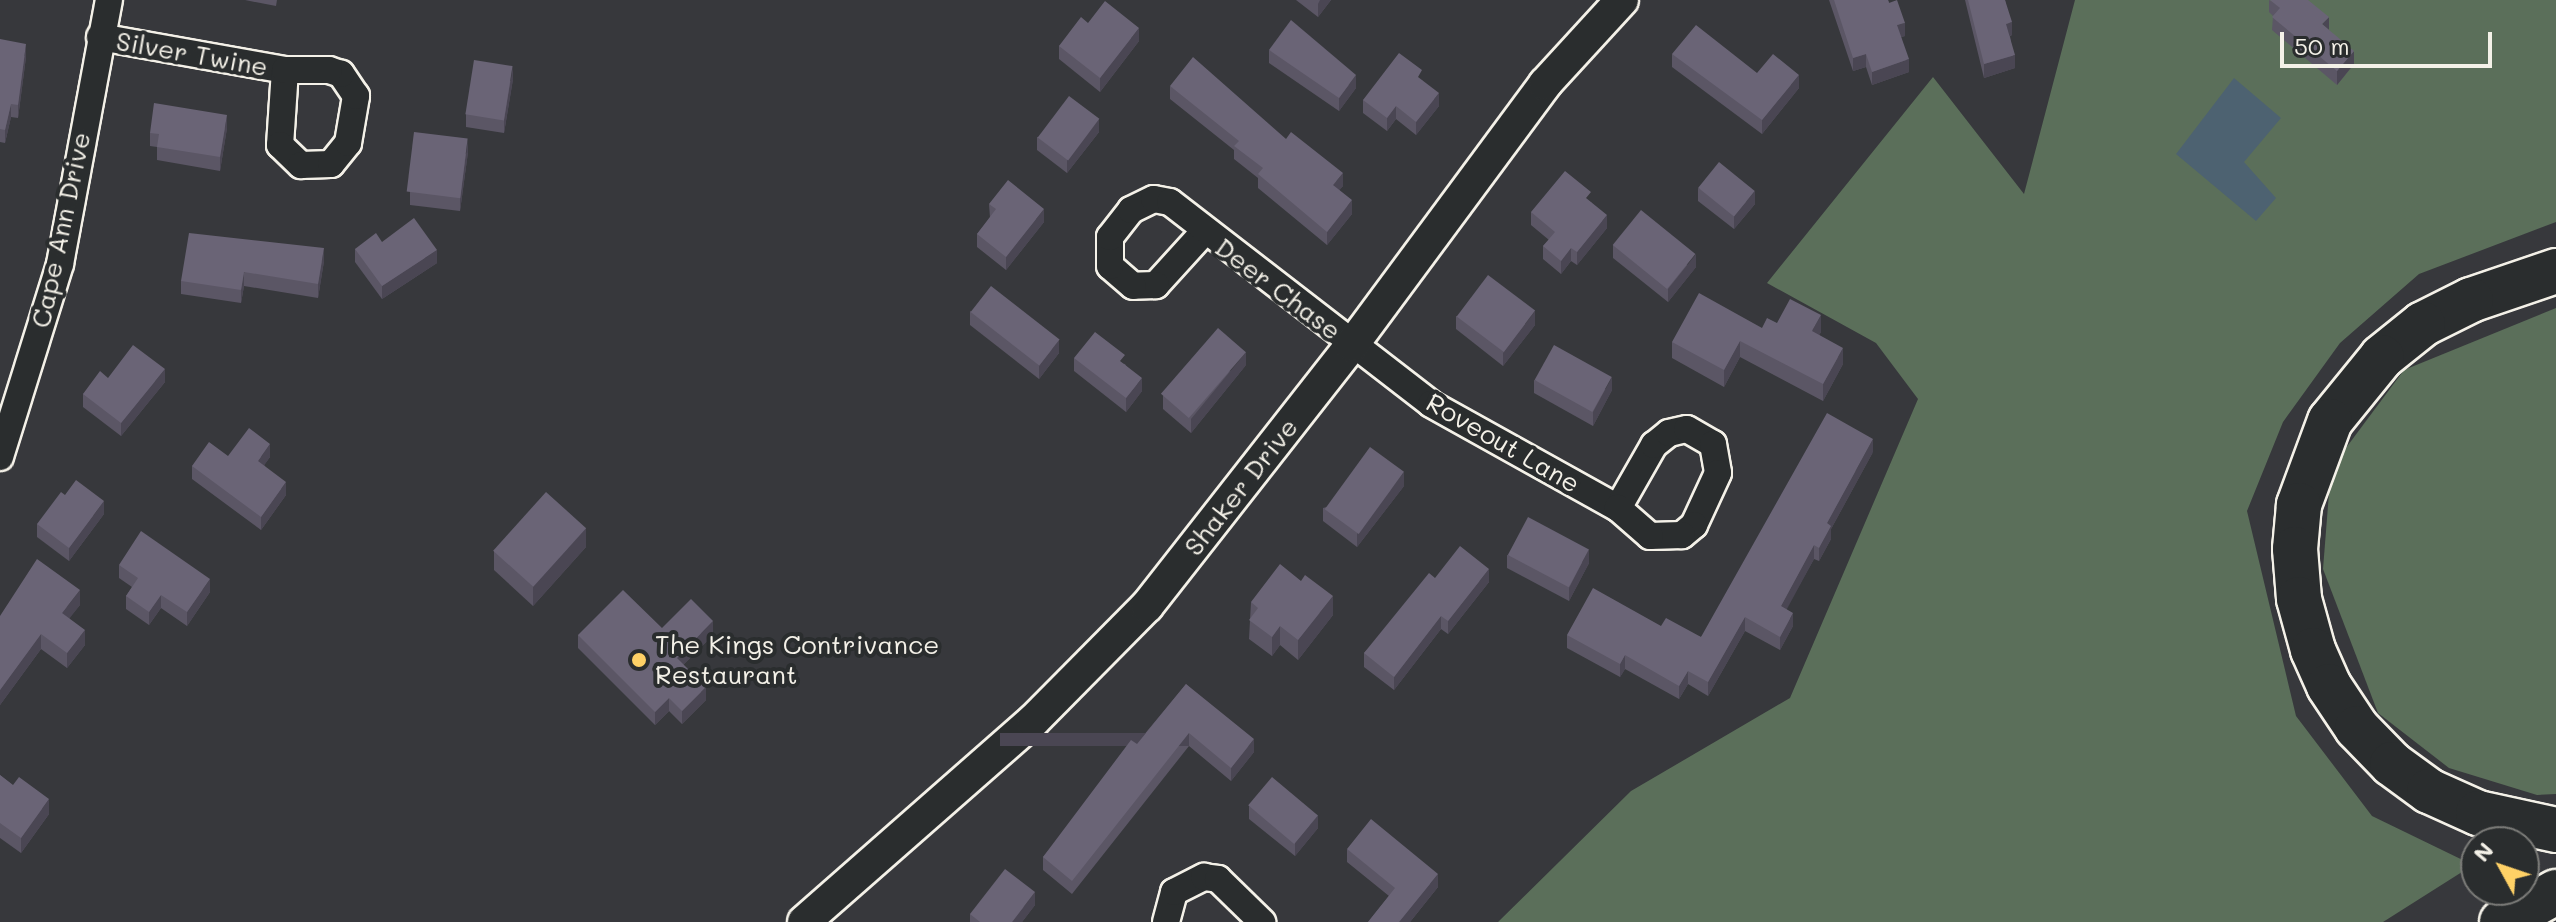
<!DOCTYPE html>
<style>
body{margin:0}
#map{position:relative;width:2556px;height:922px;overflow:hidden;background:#37383c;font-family:Mali,sans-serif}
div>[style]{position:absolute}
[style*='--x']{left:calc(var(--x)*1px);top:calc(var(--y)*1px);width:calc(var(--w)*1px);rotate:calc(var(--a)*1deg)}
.green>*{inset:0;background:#5b6f5a}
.water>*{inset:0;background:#4d6271}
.roads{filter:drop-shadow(2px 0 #f4f1e8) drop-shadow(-2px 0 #f4f1e8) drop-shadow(0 2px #f4f1e8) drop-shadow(0 -2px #f4f1e8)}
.minor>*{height:26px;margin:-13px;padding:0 13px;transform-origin:13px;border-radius:13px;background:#2a2d2e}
.tertiary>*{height:32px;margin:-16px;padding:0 16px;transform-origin:16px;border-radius:16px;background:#2a2d2e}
.motorway>*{height:44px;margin:-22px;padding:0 22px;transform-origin:22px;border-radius:22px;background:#2a2d2e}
.wall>*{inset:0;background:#5b5665}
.shaded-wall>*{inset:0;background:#4a4653;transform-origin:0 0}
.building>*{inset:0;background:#6a6476;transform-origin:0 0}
.dots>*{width:22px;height:22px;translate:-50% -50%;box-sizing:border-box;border:4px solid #2a2d2e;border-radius:50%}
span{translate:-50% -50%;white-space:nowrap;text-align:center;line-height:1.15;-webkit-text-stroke:8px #2a2d2e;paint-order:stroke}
.street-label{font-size:26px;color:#f4f1e8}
.poi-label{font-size:26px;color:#f4f1e8}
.left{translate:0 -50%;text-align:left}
.north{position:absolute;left:2460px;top:826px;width:80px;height:80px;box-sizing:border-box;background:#2a2d2e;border:2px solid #7b7b78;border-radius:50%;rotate:310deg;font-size:22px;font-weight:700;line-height:32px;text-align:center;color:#f4f1e8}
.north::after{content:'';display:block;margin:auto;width:28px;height:36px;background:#ffd166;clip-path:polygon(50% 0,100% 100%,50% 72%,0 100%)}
.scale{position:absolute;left:2280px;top:32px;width:212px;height:36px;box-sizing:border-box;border:4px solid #f4f1e8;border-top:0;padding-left:10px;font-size:24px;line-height:28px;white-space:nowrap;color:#f4f1e8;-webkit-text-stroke:6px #2a2d2e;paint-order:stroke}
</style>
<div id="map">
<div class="green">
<div style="clip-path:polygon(2075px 0,2556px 0,2556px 222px,2419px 274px,2340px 343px,2283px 422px,2247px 511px,2296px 716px,2372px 816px,2473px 865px,2383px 922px,1498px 922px,1631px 791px,1790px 698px,1918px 399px,1876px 343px,1767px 283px,1933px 77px,2024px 194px)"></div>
<div style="clip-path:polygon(2556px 308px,2556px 794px,2537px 795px,2449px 768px,2378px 713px,2323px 569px,2331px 468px,2404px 370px)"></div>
</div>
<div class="water">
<div style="clip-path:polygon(2234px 78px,2281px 118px,2244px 162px,2276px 198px,2256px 221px,2176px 154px)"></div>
</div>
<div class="roads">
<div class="minor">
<div style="--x:100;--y:37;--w:188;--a:10.1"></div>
<div style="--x:285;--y:70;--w:75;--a:93.8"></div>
<div style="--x:280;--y:145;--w:29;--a:44"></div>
<div style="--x:301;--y:165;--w:30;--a:-2"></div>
<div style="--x:331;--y:164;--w:27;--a:-51"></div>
<div style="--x:348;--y:143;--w:48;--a:-80.3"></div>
<div style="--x:356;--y:96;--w:27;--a:-124"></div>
<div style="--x:341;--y:74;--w:13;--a:-162"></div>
<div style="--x:329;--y:70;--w:44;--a:180"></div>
<div style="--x:1204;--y:232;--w:72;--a:132.2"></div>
<div style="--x:1156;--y:285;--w:23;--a:178"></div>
<div style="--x:1133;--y:286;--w:30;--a:-139"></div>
<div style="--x:1110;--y:266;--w:29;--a:-90"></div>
<div style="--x:1110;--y:237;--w:34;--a:-52"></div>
<div style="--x:1131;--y:210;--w:25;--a:-26"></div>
<div style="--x:1154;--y:199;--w:16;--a:11"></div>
<div style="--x:1170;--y:202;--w:330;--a:37.7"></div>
<div style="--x:1431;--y:404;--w:214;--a:29.1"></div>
<div style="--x:1618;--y:508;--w:73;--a:-60.3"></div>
<div style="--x:1654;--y:445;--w:19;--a:-39"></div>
<div style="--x:1669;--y:433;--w:18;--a:-13"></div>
<div style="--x:1687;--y:429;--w:30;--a:30"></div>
<div style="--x:1713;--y:444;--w:29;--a:80"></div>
<div style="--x:1718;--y:473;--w:57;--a:114.8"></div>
<div style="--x:1694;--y:525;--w:16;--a:140"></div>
<div style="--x:1682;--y:535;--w:32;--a:178"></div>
<div style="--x:1650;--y:536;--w:43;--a:-138.8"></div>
<div style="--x:0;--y:457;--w:202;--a:-72.7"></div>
<div style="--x:60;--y:264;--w:269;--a:-79.5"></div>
<div style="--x:1166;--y:922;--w:31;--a:-75"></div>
<div style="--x:1174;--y:892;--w:34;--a:-27"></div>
<div style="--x:1204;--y:877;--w:14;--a:8"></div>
<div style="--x:1218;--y:879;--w:62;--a:44.3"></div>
</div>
<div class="tertiary">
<div style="--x:804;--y:922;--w:305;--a:-41.3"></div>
<div style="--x:1033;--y:721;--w:162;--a:-45.3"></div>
<div style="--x:1147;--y:606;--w:332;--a:-51.9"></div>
<div style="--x:1352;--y:345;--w:325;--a:-53.5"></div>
<div style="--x:1545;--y:84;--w:114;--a:-47.5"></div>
</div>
<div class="motorway">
<div style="--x:2556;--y:271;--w:90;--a:161.2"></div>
<div style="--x:2471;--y:300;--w:54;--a:153.4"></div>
<div style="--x:2423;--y:324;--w:53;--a:141.2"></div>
<div style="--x:2382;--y:357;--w:82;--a:129.1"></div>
<div style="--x:2330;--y:421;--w:90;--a:110.3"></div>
<div style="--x:2299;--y:505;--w:44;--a:95.2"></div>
<div style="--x:2295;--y:549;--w:50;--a:85.4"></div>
<div style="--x:2299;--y:599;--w:53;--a:74.6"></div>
<div style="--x:2313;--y:650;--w:39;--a:66"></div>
<div style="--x:2329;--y:686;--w:50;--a:56.3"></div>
<div style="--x:2357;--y:728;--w:50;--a:45.8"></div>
<div style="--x:2392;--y:764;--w:46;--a:36.1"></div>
<div style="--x:2429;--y:791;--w:54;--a:24.2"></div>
<div style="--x:2478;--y:813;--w:80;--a:12.3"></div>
<div style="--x:2502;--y:922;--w:62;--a:-29.1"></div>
</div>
</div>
<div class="wall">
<div style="clip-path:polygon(245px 0,277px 0,276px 6px)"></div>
<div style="clip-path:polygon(1296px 0,1331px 0,1318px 17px)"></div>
<div style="clip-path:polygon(1829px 0,1888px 0,1905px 36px,1901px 37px,1909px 72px,1872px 85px,1866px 67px,1853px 71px)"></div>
<div style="clip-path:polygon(1965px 0,2005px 0,2012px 35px,2010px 36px,2015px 68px,1984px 78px)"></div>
<div style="clip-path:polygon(2269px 0,2329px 30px,2354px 64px,2337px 85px,2272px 30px,2273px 16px,2269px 12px)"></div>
<div style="clip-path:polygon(1088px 23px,1139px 41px,1100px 92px,1059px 59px,1059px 46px)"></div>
<div style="clip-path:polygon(0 39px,26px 57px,18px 118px,11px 117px,5px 143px,0 142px)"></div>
<div style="clip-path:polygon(1269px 50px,1356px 88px,1339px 111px,1269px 63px)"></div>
<div style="clip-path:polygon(1672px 54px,1757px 73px,1799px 88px,1762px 134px,1672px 67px)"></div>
<div style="clip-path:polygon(513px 79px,504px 133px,466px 127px,466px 114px)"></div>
<div style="clip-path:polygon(1422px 80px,1439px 106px,1416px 135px,1396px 119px,1387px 131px,1363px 113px,1363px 100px)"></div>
<div style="clip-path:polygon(1170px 86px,1286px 139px,1343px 186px,1339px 190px,1352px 214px,1327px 245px,1258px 188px,1258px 178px,1234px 159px,1234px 150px,1170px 99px)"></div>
<div style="clip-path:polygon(227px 128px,220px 171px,157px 160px,157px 147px,150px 146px,150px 133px)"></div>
<div style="clip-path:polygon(1099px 132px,1067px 173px,1037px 150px,1037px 137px)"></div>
<div style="clip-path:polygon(468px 152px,460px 211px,410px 205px,410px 192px)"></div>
<div style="clip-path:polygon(1698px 188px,1755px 204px,1734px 229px,1698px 201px)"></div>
<div style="clip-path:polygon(1591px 202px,1607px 228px,1577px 265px,1571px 261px,1561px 274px,1543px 259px,1543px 246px,1549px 240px,1531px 225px,1531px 212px)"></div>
<div style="clip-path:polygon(989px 204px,1044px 222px,1006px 270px,977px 247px,977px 234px,990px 218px)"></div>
<div style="clip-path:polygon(382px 242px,437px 263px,382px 299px,355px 262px,355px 249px)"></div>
<div style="clip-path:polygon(1613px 245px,1696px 267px,1668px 302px,1613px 258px)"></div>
<div style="clip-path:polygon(324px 261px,318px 298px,244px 286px,241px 303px,181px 294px,181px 281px)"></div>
<div style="clip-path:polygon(970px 311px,1059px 353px,1039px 379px,970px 325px)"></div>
<div style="clip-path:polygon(1456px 316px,1535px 325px,1503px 366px,1456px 329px)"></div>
<div style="clip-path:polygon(1777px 323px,1821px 332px,1819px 335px,1843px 364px,1823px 401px,1740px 357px,1724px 387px,1672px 358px,1672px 342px,1762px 328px)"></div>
<div style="clip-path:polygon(1074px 358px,1125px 364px,1142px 391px,1126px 412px,1074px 371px)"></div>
<div style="clip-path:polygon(1246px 365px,1191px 433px,1163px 409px,1163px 396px)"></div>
<div style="clip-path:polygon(108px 378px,165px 382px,121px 436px,83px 407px,83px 394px)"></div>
<div style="clip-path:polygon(1534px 380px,1612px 390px,1593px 426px,1534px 393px)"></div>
<div style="clip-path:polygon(1873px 452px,1831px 529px,1831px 539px,1819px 561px,1814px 559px,1786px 609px,1793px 626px,1780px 650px,1745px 631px,1708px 696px,1688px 684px,1679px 699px,1625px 669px,1620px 677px,1567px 648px,1567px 635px,1661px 626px,1701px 637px)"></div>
<div style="clip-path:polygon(228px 456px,270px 457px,264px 465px,286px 495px,261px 530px,192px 479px,192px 466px)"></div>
<div style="clip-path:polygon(1404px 486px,1357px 547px,1323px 521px,1323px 508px)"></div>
<div style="clip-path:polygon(104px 514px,69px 561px,37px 537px,37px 524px)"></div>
<div style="clip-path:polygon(586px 547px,533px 606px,494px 570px,494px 551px)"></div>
<div style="clip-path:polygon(1507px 555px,1589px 563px,1569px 601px,1507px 568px)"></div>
<div style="clip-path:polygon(119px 565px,210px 592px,187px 626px,161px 608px,149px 625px,126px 609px,126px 596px,132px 587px,119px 578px)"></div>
<div style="clip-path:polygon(1435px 578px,1489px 582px,1448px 634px,1441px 629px,1394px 690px,1364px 667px,1364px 653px)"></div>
<div style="clip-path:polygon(1251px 602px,1333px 615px,1298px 660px,1280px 645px,1272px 656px,1249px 639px)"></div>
<div style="clip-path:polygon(80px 605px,69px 618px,85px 645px,67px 668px,41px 649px,0 705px,0 616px)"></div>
<div style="clip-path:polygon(662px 628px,713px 635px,683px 665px,706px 700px,682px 724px,669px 711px,655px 725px,578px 648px,578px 635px)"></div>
<div style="clip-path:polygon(1186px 684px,1254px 752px,1231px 781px,1189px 746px,1072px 894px,1043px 870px,1043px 857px)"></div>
<div style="clip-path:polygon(0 775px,49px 814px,21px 853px,0 838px)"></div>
<div style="clip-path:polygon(1249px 806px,1318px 828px,1295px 856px,1249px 819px)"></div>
<div style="clip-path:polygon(1347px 849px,1438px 887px,1410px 922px,1368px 922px,1389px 896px,1347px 862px)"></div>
<div style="clip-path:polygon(1035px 905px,1022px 922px,970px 922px,970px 914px)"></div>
</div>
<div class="shaded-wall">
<div style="clip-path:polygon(1320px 0,1331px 0,1318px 17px,1318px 4px)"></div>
<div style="clip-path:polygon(2329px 17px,2329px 30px,2322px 24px)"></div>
<div style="clip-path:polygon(2012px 22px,2012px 35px,2006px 37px,2006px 24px)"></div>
<div style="clip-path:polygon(1905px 23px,1905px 36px,1897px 38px,1897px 25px)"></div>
<div style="clip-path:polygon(1139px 28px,1139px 41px,1100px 92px,1100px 78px)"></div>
<div style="clip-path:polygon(26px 44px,26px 57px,18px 118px,18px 105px)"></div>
<div style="clip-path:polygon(2354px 51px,2354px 64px,2337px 85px,2337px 71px)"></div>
<div style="clip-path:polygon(1866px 54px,1866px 67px,1853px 71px,1853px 58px)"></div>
<div style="clip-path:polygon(2015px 55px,2015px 68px,1984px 78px,1984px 64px)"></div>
<div style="clip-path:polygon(1909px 59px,1909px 72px,1872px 85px,1872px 72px)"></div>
<div style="clip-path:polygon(513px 66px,513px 79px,504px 133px,504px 120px)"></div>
<div style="clip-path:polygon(1356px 75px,1356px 88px,1339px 111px,1339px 98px)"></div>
<div style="clip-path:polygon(1799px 75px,1799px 88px,1762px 134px,1762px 120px)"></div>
<div style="clip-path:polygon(1439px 93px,1439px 106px,1416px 135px,1416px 122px)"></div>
<div style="clip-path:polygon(11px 104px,11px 117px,5px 143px,5px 130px)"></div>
<div style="clip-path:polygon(1396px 106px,1396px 119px,1387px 131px,1387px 118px)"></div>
<div style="clip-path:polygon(227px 115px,227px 128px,220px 171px,220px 157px)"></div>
<div style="clip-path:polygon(1099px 119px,1099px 132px,1067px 173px,1067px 160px)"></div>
<div style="clip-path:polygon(468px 139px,468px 152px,460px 211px,460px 198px)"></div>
<div style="clip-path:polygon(1343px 173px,1343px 186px,1333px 198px,1333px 185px)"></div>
<div style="clip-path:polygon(1755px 191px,1755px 204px,1734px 229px,1734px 216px)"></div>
<div style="clip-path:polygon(1352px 200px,1352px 214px,1327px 245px,1327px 232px)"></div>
<div style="clip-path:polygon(1044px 209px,1044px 222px,1006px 270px,1006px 257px)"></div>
<div style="clip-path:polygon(1607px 215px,1607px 228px,1577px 265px,1577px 252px)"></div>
<div style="clip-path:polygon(324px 248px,324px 261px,318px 298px,318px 284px)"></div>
<div style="clip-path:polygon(1571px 248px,1571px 261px,1561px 274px,1561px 261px)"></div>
<div style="clip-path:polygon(437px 250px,437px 263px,382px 299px,382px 286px)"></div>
<div style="clip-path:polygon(1696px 254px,1696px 267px,1668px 302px,1668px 289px)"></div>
<div style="clip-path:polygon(244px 272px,244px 286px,241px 303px,241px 290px)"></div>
<div style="clip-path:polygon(1535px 311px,1535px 325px,1503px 366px,1503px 353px)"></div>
<div style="clip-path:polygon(1821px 315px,1821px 332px,1812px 348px,1812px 331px)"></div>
<div style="clip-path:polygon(1059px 340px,1059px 353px,1039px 379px,1039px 366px)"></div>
<div style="clip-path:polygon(1740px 341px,1740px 357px,1724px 387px,1724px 370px)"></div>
<div style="clip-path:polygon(1843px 348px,1843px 364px,1823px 401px,1823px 384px)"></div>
<div style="clip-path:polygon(1246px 352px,1246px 365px,1191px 433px,1191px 419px)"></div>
<div style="clip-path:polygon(165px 369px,165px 382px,121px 436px,121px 423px)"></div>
<div style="clip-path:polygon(1612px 377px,1612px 390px,1593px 426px,1593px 412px)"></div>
<div style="clip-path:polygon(1142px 378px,1142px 391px,1126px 412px,1126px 398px)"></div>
<div style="clip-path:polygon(1873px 439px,1873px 452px,1831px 529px,1831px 539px,1819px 561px,1819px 548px,1827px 523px)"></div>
<div style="clip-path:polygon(270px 444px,270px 457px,258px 474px,258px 461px)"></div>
<div style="clip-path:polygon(1404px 472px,1404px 486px,1357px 547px,1357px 534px)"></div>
<div style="clip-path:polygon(286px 482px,286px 495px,261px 530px,261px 517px)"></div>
<div style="clip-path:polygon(104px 501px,104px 514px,69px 561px,69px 548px)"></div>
<div style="clip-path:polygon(586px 528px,586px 547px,533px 606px,533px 586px)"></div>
<div style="clip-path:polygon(1814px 545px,1814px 559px,1781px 620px,1781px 606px)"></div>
<div style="clip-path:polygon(1589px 549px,1589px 563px,1569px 601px,1569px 588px)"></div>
<div style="clip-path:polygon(1489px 569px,1489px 582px,1448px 634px,1448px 621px)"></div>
<div style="clip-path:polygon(210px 579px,210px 592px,187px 626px,187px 612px)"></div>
<div style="clip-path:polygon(80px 590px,80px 605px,62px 628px,62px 613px)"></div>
<div style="clip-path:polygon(161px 595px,161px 608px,149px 625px,149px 612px)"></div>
<div style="clip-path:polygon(1333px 596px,1333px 615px,1298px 660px,1298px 640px)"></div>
<div style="clip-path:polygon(1793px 613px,1793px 626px,1780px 650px,1780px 637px)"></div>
<div style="clip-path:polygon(1441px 616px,1441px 629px,1394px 690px,1394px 677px)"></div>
<div style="clip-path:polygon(1745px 617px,1745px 631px,1708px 696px,1708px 682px)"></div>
<div style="clip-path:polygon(713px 621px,713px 635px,677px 671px,677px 658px)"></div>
<div style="clip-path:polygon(1280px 626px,1280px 645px,1272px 656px,1272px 637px)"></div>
<div style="clip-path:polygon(85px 630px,85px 645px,67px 668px,67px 653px)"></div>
<div style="clip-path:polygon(41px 634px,41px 649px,0 705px,0 690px)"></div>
<div style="clip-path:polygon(1625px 655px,1625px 669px,1620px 677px,1620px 664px)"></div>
<div style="clip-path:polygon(1688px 671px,1688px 684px,1679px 699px,1679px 686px)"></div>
<div style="clip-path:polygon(706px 687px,706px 700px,682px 724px,682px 711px)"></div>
<div style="clip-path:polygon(669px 698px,669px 711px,655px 725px,655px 712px)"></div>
<div style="left:1189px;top:733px;width:13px;height:189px;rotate:90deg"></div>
<div style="clip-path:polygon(1254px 739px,1254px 752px,1231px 781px,1231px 768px)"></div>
<div style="clip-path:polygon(49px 799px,49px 814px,21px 853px,21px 838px)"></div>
<div style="clip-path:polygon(1318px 815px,1318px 828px,1295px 856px,1295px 843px)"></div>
<div style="clip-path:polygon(1438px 874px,1438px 887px,1410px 922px,1399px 922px)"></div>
<div style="clip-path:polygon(1035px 892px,1035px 905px,1022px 922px,1012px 922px)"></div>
</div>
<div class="building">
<div style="clip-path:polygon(1834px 0,1888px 0,1889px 3px,1897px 0,1905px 23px,1897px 25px,1909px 59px,1872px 72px,1866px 54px,1853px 58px)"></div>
<div style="clip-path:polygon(1968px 0,2005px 0,2012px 22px,2006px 24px,2015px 55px,1984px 64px)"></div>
<div style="clip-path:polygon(2270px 0,2308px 0,2329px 17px,2322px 24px,2354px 51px,2337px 71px,2272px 17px,2280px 8px)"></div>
<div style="clip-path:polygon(1105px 1px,1139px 28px,1100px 78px,1059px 46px,1081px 17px,1088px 23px)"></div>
<div style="clip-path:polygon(1291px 20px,1356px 75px,1339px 98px,1269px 50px)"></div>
<div style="clip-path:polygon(1696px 25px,1757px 73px,1773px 54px,1799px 75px,1762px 120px,1672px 54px)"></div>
<div style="clip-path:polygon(0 39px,26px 44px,18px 105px,11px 104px,5px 130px,0 129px)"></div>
<div style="clip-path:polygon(1399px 53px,1422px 70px,1418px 77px,1439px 93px,1416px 122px,1396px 106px,1387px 118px,1363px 100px)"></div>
<div style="clip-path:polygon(1193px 57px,1286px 139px,1291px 132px,1343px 173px,1333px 185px,1352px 200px,1327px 232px,1258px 174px,1263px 168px,1234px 146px,1239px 141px,1170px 86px)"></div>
<div style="left:474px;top:60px;width:39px;height:55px;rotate:9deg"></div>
<div style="left:1069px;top:96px;width:38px;height:52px;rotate:37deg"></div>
<div style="clip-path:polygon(154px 103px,227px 115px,220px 157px,157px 147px,159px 134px,150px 133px)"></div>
<div style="left:414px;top:132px;width:54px;height:60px;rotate:7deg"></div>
<div style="left:1719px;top:162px;width:46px;height:33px;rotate:39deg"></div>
<div style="clip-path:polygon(1565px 171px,1591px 192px,1586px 198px,1607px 215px,1577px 252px,1571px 248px,1561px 261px,1543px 246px,1555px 232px,1531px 212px)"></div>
<div style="clip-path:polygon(1008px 180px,1044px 209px,1006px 257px,977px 234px,996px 209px,989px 204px)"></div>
<div style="left:1641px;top:210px;width:70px;height:45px;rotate:39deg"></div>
<div style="clip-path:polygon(414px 218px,437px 250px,382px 286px,355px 249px,376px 233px,382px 242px)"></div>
<div style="clip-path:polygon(189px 233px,324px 248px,318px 284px,244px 272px,241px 290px,181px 281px)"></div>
<div style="left:1488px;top:275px;width:59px;height:52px;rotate:37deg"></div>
<div style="left:991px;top:286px;width:87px;height:33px;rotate:38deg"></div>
<div style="clip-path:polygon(1699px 293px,1762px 328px,1767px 318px,1777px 323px,1790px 299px,1821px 315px,1812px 331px,1843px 348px,1823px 384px,1740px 341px,1724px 370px,1672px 342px)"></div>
<div style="left:1218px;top:328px;width:37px;height:87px;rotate:41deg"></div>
<div style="clip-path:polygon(1095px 332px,1125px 355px,1120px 361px,1142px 378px,1126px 398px,1074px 358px)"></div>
<div style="clip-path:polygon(133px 345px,165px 369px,121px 423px,83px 394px,100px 371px,108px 378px)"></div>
<div style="left:1554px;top:345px;width:66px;height:40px;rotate:29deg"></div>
<div style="clip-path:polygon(1827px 413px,1873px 439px,1827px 523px,1831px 526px,1819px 548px,1814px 545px,1781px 606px,1793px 613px,1780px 637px,1745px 617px,1708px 682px,1688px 671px,1679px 686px,1625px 655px,1620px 664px,1567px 635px,1593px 588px,1661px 626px,1666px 618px,1701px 637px)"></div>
<div style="clip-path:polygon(249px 428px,270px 444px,258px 461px,286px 482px,261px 517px,192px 466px,209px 442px,228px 456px)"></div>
<div style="left:1370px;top:447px;width:42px;height:77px;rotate:36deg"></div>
<div style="clip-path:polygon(76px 480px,104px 501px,69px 548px,37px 524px,61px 492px,65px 495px)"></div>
<div style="left:546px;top:492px;width:54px;height:79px;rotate:42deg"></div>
<div style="left:1528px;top:517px;width:69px;height:43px;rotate:28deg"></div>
<div style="clip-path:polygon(141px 531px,210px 579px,187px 612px,161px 595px,149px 612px,126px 596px,138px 578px,119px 565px)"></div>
<div style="clip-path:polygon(1460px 546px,1489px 569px,1448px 621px,1441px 616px,1394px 677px,1364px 653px,1429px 573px,1435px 578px)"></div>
<div style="clip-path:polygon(37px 559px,80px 590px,62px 613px,85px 630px,67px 653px,41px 634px,0 690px,0 616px)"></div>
<div style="clip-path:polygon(1280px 564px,1301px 581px,1305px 575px,1333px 596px,1298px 640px,1280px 626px,1272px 637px,1249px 620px,1258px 608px,1251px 602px)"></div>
<div style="clip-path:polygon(623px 590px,662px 628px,691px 599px,713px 621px,677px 658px,706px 687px,682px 711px,669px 698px,655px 712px,578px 635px)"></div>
<div style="clip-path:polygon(1186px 684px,1254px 739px,1231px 768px,1189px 733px,1072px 881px,1043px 857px,1131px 740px,1137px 744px)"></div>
<div style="clip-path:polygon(0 775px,13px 785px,19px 777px,49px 799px,21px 838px,0 823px)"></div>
<div style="left:1272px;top:777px;width:60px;height:37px;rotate:40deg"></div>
<div style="clip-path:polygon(1371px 819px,1438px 874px,1399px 922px,1368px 922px,1395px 888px,1347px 849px)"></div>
<div style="clip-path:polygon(1005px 869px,1035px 892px,1012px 922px,980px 922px,970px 914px)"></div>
</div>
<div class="dots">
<div style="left:639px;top:660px;background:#ffd166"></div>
</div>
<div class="street-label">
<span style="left:192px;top:54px;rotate:10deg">Silver Twine</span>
<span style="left:61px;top:230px;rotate:-78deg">Cape Ann Drive</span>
<span style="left:1278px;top:289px;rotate:37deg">Deer Chase</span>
<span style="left:1503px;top:443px;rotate:30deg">Roveout Lane</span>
<span style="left:1241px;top:487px;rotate:-52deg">Shaker Drive</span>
</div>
<div class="poi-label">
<span class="left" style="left:655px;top:660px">The Kings Contrivance<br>Restaurant</span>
</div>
<div class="north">N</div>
<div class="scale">50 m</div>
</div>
